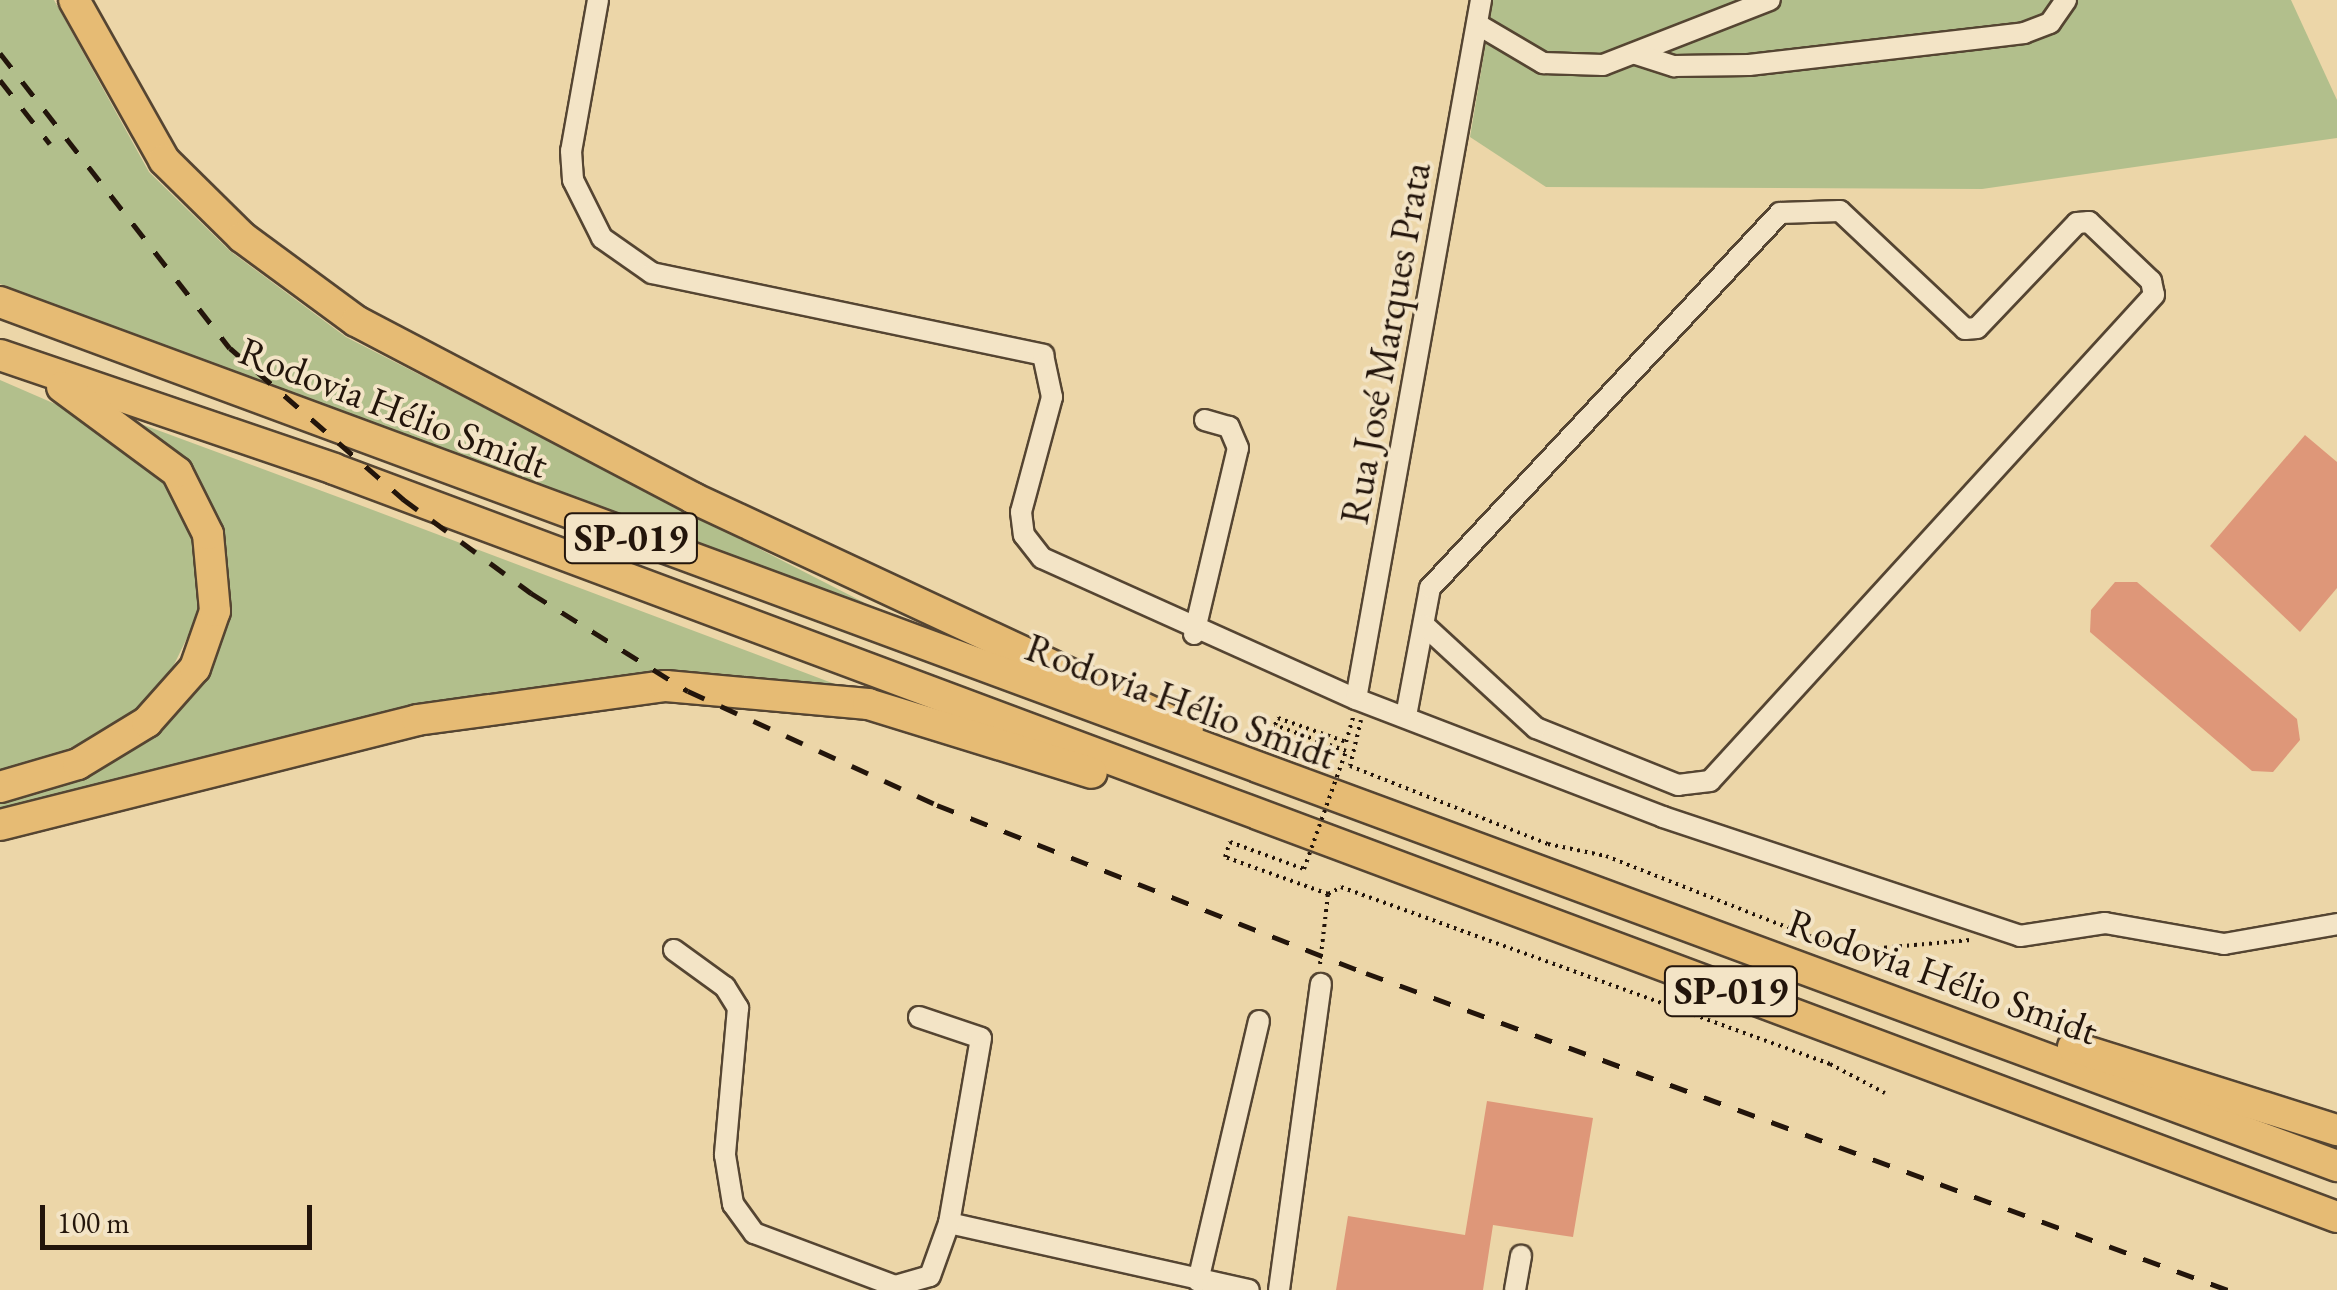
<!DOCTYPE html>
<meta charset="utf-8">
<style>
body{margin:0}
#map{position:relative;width:2337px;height:1290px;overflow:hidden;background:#ecd6a8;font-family:"EB Garamond",serif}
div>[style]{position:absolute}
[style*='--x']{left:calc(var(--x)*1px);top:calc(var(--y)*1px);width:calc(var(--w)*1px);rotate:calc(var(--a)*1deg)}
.green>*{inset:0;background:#b2bf8c}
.building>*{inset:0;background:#de9779}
.path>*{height:4px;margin-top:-2px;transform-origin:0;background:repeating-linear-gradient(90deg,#23150b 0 2.5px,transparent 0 7.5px)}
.roads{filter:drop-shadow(2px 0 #554532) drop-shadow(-2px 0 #554532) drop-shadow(0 2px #554532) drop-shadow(0 -2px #554532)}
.minor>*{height:20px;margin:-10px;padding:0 10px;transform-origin:10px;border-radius:10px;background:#f3e4c6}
.highway>*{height:30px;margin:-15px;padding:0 15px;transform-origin:15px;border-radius:15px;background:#e6bb74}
.rail>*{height:5px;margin-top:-2.5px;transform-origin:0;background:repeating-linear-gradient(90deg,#23150b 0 18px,transparent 0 36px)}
.path-bridge>*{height:4px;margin-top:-2px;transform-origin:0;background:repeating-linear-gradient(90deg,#23150b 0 2.5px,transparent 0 7.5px)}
span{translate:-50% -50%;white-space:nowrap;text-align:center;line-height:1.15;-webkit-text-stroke:8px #f3e4c6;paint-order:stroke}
.shield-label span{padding:2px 8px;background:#f3e4c6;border:2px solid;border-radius:8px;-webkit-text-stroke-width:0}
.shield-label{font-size:38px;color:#23150b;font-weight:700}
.street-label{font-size:40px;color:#23150b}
.scale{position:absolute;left:40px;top:1205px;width:272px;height:45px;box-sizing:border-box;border:5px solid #23150b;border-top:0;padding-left:12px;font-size:30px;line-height:35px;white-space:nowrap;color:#23150b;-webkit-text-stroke:8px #f3e4c6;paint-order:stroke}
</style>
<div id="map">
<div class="green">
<div style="clip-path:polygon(0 0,54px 0,149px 172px,230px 251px,346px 337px,865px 603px,713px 560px,0 284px)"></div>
<div style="clip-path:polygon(1493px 0,2291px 0,2337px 100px,2337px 138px,1982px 189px,1546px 187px,1470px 137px)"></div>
<div style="clip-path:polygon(0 380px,106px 426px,165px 475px,195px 532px,200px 611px,171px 671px,122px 724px,0 780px)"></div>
<div style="clip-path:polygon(141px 424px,357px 504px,848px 689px,661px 678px,0 816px,0 802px,86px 774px,220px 626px,173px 451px)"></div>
</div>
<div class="building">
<div style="clip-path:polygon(2305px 435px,2337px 462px,2337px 588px,2300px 632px,2210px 546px)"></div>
<div style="clip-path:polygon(2115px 582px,2137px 582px,2297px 719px,2300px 740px,2273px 772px,2252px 771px,2090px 632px,2091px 610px)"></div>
<div style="clip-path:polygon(1487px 1101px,1593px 1118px,1573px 1237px,1493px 1225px,1483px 1290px,1336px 1290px,1348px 1216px,1465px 1235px)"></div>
</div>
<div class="path">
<div style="--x:1361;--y:720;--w:47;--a:103.4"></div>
<div style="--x:1350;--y:766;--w:213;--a:21.5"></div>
<div style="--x:1548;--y:844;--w:59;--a:11.7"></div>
<div style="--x:1606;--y:856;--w:259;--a:21.5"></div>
<div style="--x:1847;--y:951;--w:124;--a:-5.1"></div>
<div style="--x:1320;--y:964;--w:70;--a:-83.5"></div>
<div style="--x:1328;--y:894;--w:15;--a:-28"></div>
<div style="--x:1341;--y:887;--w:520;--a:19.9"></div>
<div style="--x:1830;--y:1064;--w:62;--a:27.8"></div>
</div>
<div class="roads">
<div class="minor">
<div style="--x:598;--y:0;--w:153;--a:100.1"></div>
<div style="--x:571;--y:151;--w:29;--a:86"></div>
<div style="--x:573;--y:180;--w:65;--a:63.4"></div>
<div style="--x:602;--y:238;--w:61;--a:35"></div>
<div style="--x:652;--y:273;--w:400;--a:11.8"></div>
<div style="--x:1043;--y:355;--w:43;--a:77.9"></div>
<div style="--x:1052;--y:397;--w:119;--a:105.1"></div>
<div style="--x:1021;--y:512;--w:23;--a:83"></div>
<div style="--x:1024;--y:535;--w:29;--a:52"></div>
<div style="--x:1042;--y:558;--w:344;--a:24.2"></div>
<div style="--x:1356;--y:699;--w:329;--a:21"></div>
<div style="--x:1663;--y:817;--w:376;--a:18.4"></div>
<div style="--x:2020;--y:936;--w:86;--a:-8.7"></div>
<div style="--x:2105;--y:923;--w:121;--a:10"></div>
<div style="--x:2224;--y:944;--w:115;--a:-10"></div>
<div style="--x:1477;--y:24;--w:77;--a:30.6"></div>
<div style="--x:1543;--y:63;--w:60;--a:1.9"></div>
<div style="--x:1603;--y:65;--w:179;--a:-21.3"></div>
<div style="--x:1636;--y:54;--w:40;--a:18"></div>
<div style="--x:1674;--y:66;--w:75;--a:-0.8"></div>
<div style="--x:1749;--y:65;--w:277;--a:-6.6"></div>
<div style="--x:2024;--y:33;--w:28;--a:-21"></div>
<div style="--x:2050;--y:23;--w:28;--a:-55"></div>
<div style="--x:1194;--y:634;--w:191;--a:-76.7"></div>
<div style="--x:1238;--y:448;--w:23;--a:-113"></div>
<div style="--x:1229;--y:427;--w:25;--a:-164"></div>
<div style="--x:1356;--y:699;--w:710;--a:-79.86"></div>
<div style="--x:1406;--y:716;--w:130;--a:-79.4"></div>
<div style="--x:1430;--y:588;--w:513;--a:-46.97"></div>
<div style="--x:1780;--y:213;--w:60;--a:-1.9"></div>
<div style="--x:1840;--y:211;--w:172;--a:43.3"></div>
<div style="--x:1965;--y:329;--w:12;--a:-5"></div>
<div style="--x:1977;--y:328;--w:145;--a:-46.4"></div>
<div style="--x:2077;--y:223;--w:12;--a:-5"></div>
<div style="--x:2089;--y:222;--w:86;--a:43.6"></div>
<div style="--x:2151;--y:281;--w:14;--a:78"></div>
<div style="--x:2154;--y:295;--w:658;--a:132.41"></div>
<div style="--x:1710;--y:781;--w:32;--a:173"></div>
<div style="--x:1678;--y:785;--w:153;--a:-158.1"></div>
<div style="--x:1536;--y:728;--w:152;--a:-137.4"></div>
<div style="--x:674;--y:950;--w:63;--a:36"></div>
<div style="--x:725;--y:987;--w:25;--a:58"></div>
<div style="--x:738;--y:1008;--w:148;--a:95.1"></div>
<div style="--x:725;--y:1155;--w:50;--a:80.7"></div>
<div style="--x:733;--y:1204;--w:36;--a:54"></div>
<div style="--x:754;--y:1233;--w:151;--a:20.6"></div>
<div style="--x:895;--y:1286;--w:36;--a:-16"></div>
<div style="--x:930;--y:1276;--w:56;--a:-70.3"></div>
<div style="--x:949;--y:1223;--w:307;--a:12.6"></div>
<div style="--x:919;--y:1017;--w:65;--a:18.7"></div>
<div style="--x:981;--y:1038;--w:188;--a:99.8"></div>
<div style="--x:1198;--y:1281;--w:267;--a:-76.8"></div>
<div style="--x:1279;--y:1290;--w:309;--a:-82.2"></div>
<div style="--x:1515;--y:1290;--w:35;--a:-80"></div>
</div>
<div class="highway">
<div style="--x:74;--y:0;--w:184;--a:60.6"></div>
<div style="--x:164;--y:160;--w:110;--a:44.6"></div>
<div style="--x:242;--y:237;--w:142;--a:36.4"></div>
<div style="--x:356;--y:321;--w:381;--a:27.7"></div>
<div style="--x:693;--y:498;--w:546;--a:25.02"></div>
<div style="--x:0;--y:302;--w:2492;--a:20.29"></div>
<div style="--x:0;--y:355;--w:353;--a:18.8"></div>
<div style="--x:334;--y:469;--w:2138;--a:20.48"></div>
<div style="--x:0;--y:787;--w:81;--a:-16.4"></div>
<div style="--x:78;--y:764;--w:81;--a:-31.3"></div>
<div style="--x:147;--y:722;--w:72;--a:-48.4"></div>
<div style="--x:195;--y:668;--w:60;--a:-70.7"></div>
<div style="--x:215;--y:611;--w:77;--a:-95.2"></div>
<div style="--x:208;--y:534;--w:69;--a:-116.6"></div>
<div style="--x:177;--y:472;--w:143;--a:-143.5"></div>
<div style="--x:0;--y:825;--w:430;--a:-14.1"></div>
<div style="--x:417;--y:720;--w:251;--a:-7.8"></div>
<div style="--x:666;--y:686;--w:203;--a:5.1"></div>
<div style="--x:868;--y:704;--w:234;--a:17.1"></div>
<div style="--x:2073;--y:1047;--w:277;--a:17.5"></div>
</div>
</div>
<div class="rail">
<div style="--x:0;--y:53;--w:374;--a:52.1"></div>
<div style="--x:230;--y:348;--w:230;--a:41.1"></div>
<div style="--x:403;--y:499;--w:159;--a:36.3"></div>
<div style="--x:531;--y:593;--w:185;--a:32"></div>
<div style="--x:688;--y:691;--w:274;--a:24.6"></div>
<div style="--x:937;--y:805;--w:461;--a:21.4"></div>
<div style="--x:1366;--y:973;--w:918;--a:20.19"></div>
<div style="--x:0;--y:80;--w:81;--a:52"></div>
</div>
<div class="path-bridge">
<div style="--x:1328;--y:894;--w:109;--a:-160.2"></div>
<div style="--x:1225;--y:857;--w:16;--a:-72"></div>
<div style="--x:1230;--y:842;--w:79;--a:20"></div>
<div style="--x:1304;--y:869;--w:125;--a:-70.4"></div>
<div style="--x:1346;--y:751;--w:76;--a:-159.9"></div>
<div style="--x:1275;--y:725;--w:8;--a:-67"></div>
<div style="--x:1278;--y:718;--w:72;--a:19.4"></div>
<div style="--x:1346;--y:742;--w:29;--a:-74"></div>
</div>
<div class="shield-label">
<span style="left:631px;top:538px">SP-019</span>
<span style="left:1731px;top:991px">SP-019</span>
</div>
<div class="street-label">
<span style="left:1385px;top:343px;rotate:-80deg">Rua José Marques Prata</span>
<span style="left:394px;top:407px;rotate:21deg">Rodovia Hélio Smidt</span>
<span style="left:1181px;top:701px;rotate:20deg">Rodovia Hélio Smidt</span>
<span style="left:1943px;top:976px;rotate:20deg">Rodovia Hélio Smidt</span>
</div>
<div class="scale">100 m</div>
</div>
